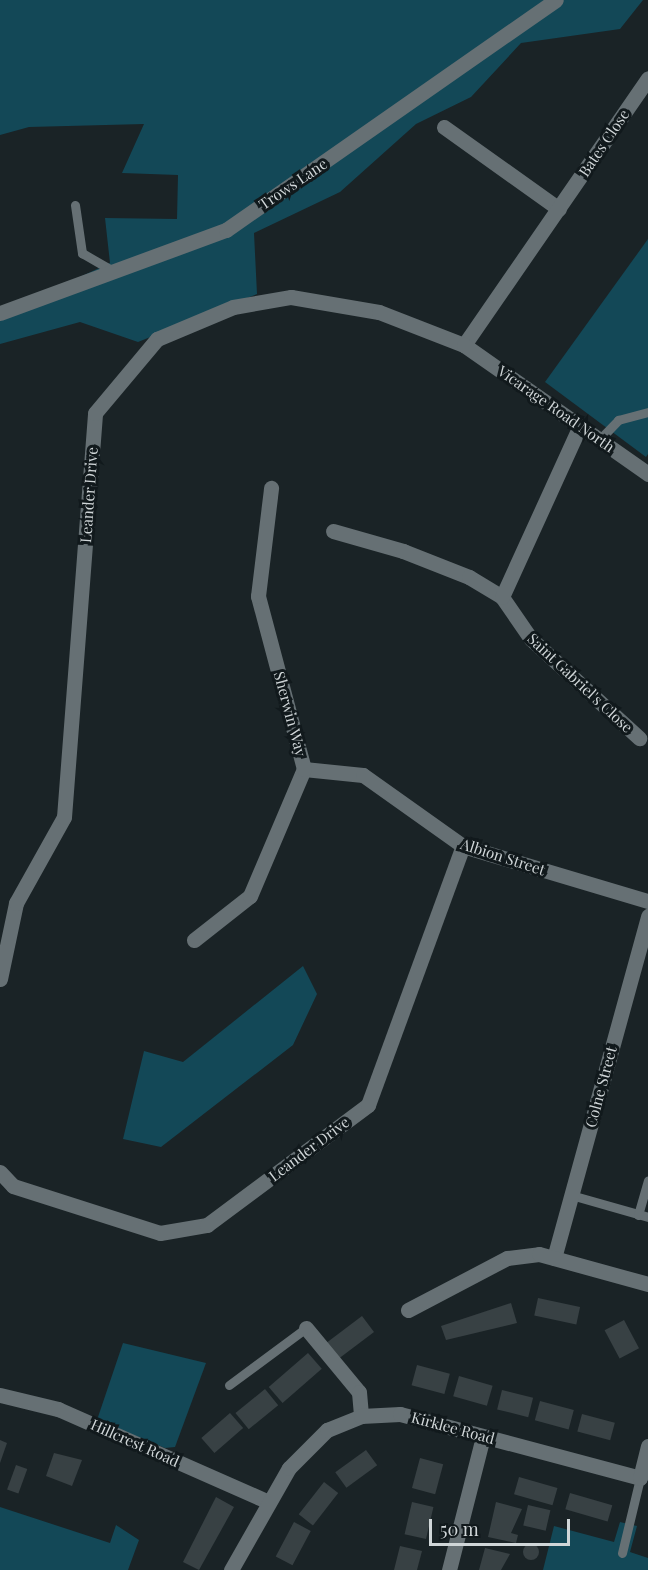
<!DOCTYPE html>
<style>
body{margin:0}
#map{position:relative;width:648px;height:1570px;overflow:hidden;background:#1a2326;font-family:"Playfair Display",serif}
div>[style]{position:absolute}
[style*='--x']{left:calc(var(--x)*1px);top:calc(var(--y)*1px);width:calc(var(--w)*1px);rotate:calc(var(--a)*1deg)}
.green>*{inset:0;background:#134857}
.building>*{inset:0;background:#384144;transform-origin:0 0}
.round{border-radius:50%}
.service>*{height:9px;margin:-4.5px;padding:0 4.5px;transform-origin:4.5px;border-radius:4.5px;background:#667074}
.minor>*{height:15px;margin:-7.5px;padding:0 7.5px;transform-origin:7.5px;border-radius:7.5px;background:#667074}
span{translate:-50% -50%;white-space:nowrap;text-align:center;line-height:1.15;-webkit-text-stroke:6px #11191c;paint-order:stroke}
.street-label{font-size:15px;color:#d0d6d8}
.scale{position:absolute;left:429px;top:1519px;width:141px;height:27px;box-sizing:border-box;border:3px solid #d0d6d8;border-top:0;padding-left:8px;font-size:18px;line-height:21px;white-space:nowrap;color:#d0d6d8;-webkit-text-stroke:4px #11191c;paint-order:stroke}
</style>
<div id="map">
<div class="green">
<div style="clip-path:polygon(0 0,643px 0,620px 29px,521px 43px,471px 97px,416px 124px,340px 192px,254px 233px,257px 294px,138px 342px,80px 322px,0 344px,0 314px,110px 263px,105px 218px,177px 219px,178px 175px,122px 173px,144px 124px,29px 127px,0 135px)"></div>
<div style="clip-path:polygon(648px 239px,648px 454px,646px 457px,545px 382px)"></div>
<div style="clip-path:polygon(303px 966px,317px 994px,293px 1045px,161px 1147px,123px 1139px,144px 1051px,183px 1062px)"></div>
<div style="clip-path:polygon(123px 1343px,206px 1363px,175px 1447px,165px 1448px,97px 1420px)"></div>
<div style="clip-path:polygon(0 1507px,110px 1543px,116px 1525px,139px 1540px,128px 1570px,0 1570px)"></div>
<div style="clip-path:polygon(620px 1522px,637px 1526px,630px 1552px,648px 1558px,648px 1570px,543px 1570px,554px 1526px,614px 1542px)"></div>
</div>
<div class="building">
<div style="left:538px;top:1298px;width:43px;height:18px;rotate:12deg"></div>
<div style="clip-path:polygon(511px 1303px,517px 1323px,446px 1340px,441px 1326px)"></div>
<div style="left:362px;top:1316px;width:20px;height:44px;rotate:53deg"></div>
<div style="left:624px;top:1320px;width:32px;height:22px;rotate:62deg"></div>
<div style="left:308px;top:1353px;width:21px;height:52px;rotate:49deg"></div>
<div style="left:417px;top:1365px;width:34px;height:21px;rotate:15deg"></div>
<div style="left:459px;top:1376px;width:35px;height:21px;rotate:16deg"></div>
<div style="left:265px;top:1389px;width:21px;height:38px;rotate:51deg"></div>
<div style="left:502px;top:1390px;width:32px;height:20px;rotate:14deg"></div>
<div style="left:540px;top:1401px;width:35px;height:20px;rotate:15deg"></div>
<div style="left:230px;top:1413px;width:20px;height:38px;rotate:49deg"></div>
<div style="left:582px;top:1414px;width:34px;height:18px;rotate:15deg"></div>
<div style="clip-path:polygon(0 1440px,7px 1443px,0 1463px)"></div>
<div style="left:366px;top:1450px;width:19px;height:38px;rotate:54deg"></div>
<div style="clip-path:polygon(54px 1453px,82px 1460px,72px 1486px,46px 1476px)"></div>
<div style="left:420px;top:1458px;width:24px;height:31px;rotate:15deg"></div>
<div style="left:16px;top:1465px;width:12px;height:26px;rotate:20deg"></div>
<div style="left:519px;top:1477px;width:40px;height:18px;rotate:16deg"></div>
<div style="left:324px;top:1482px;width:18px;height:41px;rotate:38deg"></div>
<div style="left:570px;top:1493px;width:44px;height:17px;rotate:16deg"></div>
<div style="clip-path:polygon(216px 1497px,234px 1507px,199px 1570px,183px 1562px)"></div>
<div style="left:412px;top:1502px;width:22px;height:33px;rotate:13deg"></div>
<div style="clip-path:polygon(496px 1502px,522px 1509px,511px 1533px,518px 1535px,516px 1543px,488px 1537px)"></div>
<div style="left:528px;top:1505px;width:23px;height:21px;rotate:13deg"></div>
<div style="left:294px;top:1522px;width:19px;height:39px;rotate:28deg"></div>
<div class="round" style="left:523px;top:1544px;width:16px;height:16px"></div>
<div style="clip-path:polygon(400px 1546px,422px 1551px,417px 1570px,394px 1570px)"></div>
<div style="clip-path:polygon(485px 1548px,510px 1554px,501px 1570px,479px 1570px)"></div>
</div>
<div class="service">
<div style="--x:75;--y:205;--w:49;--a:81.7"></div>
<div style="--x:82;--y:253;--w:36;--a:30"></div>
<div style="--x:599;--y:440;--w:28;--a:-46"></div>
<div style="--x:618;--y:420;--w:31;--a:-15"></div>
<div style="--x:571;--y:1195;--w:80;--a:15.9"></div>
<div style="--x:638;--y:1215;--w:36;--a:-74"></div>
<div style="--x:229;--y:1385;--w:96;--a:-36.5"></div>
<div style="--x:622;--y:1553;--w:77;--a:-76.5"></div>
</div>
<div class="minor">
<div style="--x:444;--y:127;--w:141;--a:35.5"></div>
<div style="--x:0;--y:313;--w:241;--a:-20.2"></div>
<div style="--x:226;--y:230;--w:402;--a:-34.9"></div>
<div style="--x:464;--y:345;--w:324;--a:-55.4"></div>
<div style="--x:333;--y:531;--w:73;--a:15.9"></div>
<div style="--x:403;--y:551;--w:71;--a:21.5"></div>
<div style="--x:469;--y:577;--w:39;--a:31"></div>
<div style="--x:502;--y:597;--w:51;--a:55.4"></div>
<div style="--x:531;--y:639;--w:147;--a:42.5"></div>
<div style="--x:502;--y:597;--w:188;--a:-65.5"></div>
<div style="--x:304;--y:769;--w:59;--a:5.8"></div>
<div style="--x:363;--y:775;--w:123;--a:35.4"></div>
<div style="--x:463;--y:846;--w:193;--a:16.6"></div>
<div style="--x:194;--y:940;--w:71;--a:-38.2"></div>
<div style="--x:250;--y:896;--w:138;--a:-67"></div>
<div style="--x:304;--y:769;--w:179;--a:-104.9"></div>
<div style="--x:258;--y:596;--w:109;--a:-83.1"></div>
<div style="--x:0;--y:979;--w:78;--a:-78.1"></div>
<div style="--x:16;--y:903;--w:98;--a:-60.8"></div>
<div style="--x:64;--y:817;--w:405;--a:-85.6"></div>
<div style="--x:95;--y:413;--w:97;--a:-50"></div>
<div style="--x:157;--y:339;--w:82;--a:-22.8"></div>
<div style="--x:233;--y:307;--w:59;--a:-9.8"></div>
<div style="--x:291;--y:297;--w:89;--a:9.7"></div>
<div style="--x:379;--y:312;--w:91;--a:21.2"></div>
<div style="--x:464;--y:345;--w:225;--a:35"></div>
<div style="--x:0;--y:1172;--w:19;--a:47"></div>
<div style="--x:13;--y:1186;--w:154;--a:17.7"></div>
<div style="--x:160;--y:1233;--w:48;--a:-9.7"></div>
<div style="--x:207;--y:1225;--w:201;--a:-36.7"></div>
<div style="--x:368;--y:1105;--w:276;--a:-69.9"></div>
<div style="--x:554;--y:1258;--w:355;--a:-74.6"></div>
<div style="--x:408;--y:1310;--w:112;--a:-27.7"></div>
<div style="--x:507;--y:1258;--w:32;--a:-7"></div>
<div style="--x:539;--y:1254;--w:113;--a:15.4"></div>
<div style="--x:306;--y:1328;--w:83;--a:50.4"></div>
<div style="--x:359;--y:1392;--w:24;--a:85"></div>
<div style="--x:0;--y:1395;--w:60;--a:13.6"></div>
<div style="--x:58;--y:1409;--w:228;--a:23.8"></div>
<div style="--x:231;--y:1570;--w:117;--a:-60.4"></div>
<div style="--x:289;--y:1468;--w:54;--a:-45"></div>
<div style="--x:327;--y:1430;--w:37;--a:-22"></div>
<div style="--x:361;--y:1416;--w:39;--a:-3"></div>
<div style="--x:400;--y:1414;--w:248;--a:14.9"></div>
<div style="--x:640;--y:1478;--w:33;--a:-76"></div>
<div style="--x:449;--y:1570;--w:137;--a:-75.7"></div>
</div>
<div class="street-label">
<span style="left:604px;top:143px;rotate:-56deg">Bates Close</span>
<span style="left:293px;top:184px;rotate:-34deg">Trows Lane</span>
<span style="left:556px;top:409px;rotate:35deg">Vicarage Road North</span>
<span style="left:89px;top:495px;rotate:-86deg">Leander Drive</span>
<span style="left:580px;top:683px;rotate:43deg">Saint Gabriel's Close</span>
<span style="left:290px;top:714px;rotate:75deg">Sherwin Way</span>
<span style="left:503px;top:857px;rotate:18deg">Albion Street</span>
<span style="left:601px;top:1087px;rotate:-75deg">Colne Street</span>
<span style="left:309px;top:1149px;rotate:-37deg">Leander Drive</span>
<span style="left:453px;top:1428px;rotate:15deg">Kirklee Road</span>
<span style="left:135px;top:1443px;rotate:24deg">Hillcrest Road</span>
</div>
<div class="scale">50 m</div>
</div>
